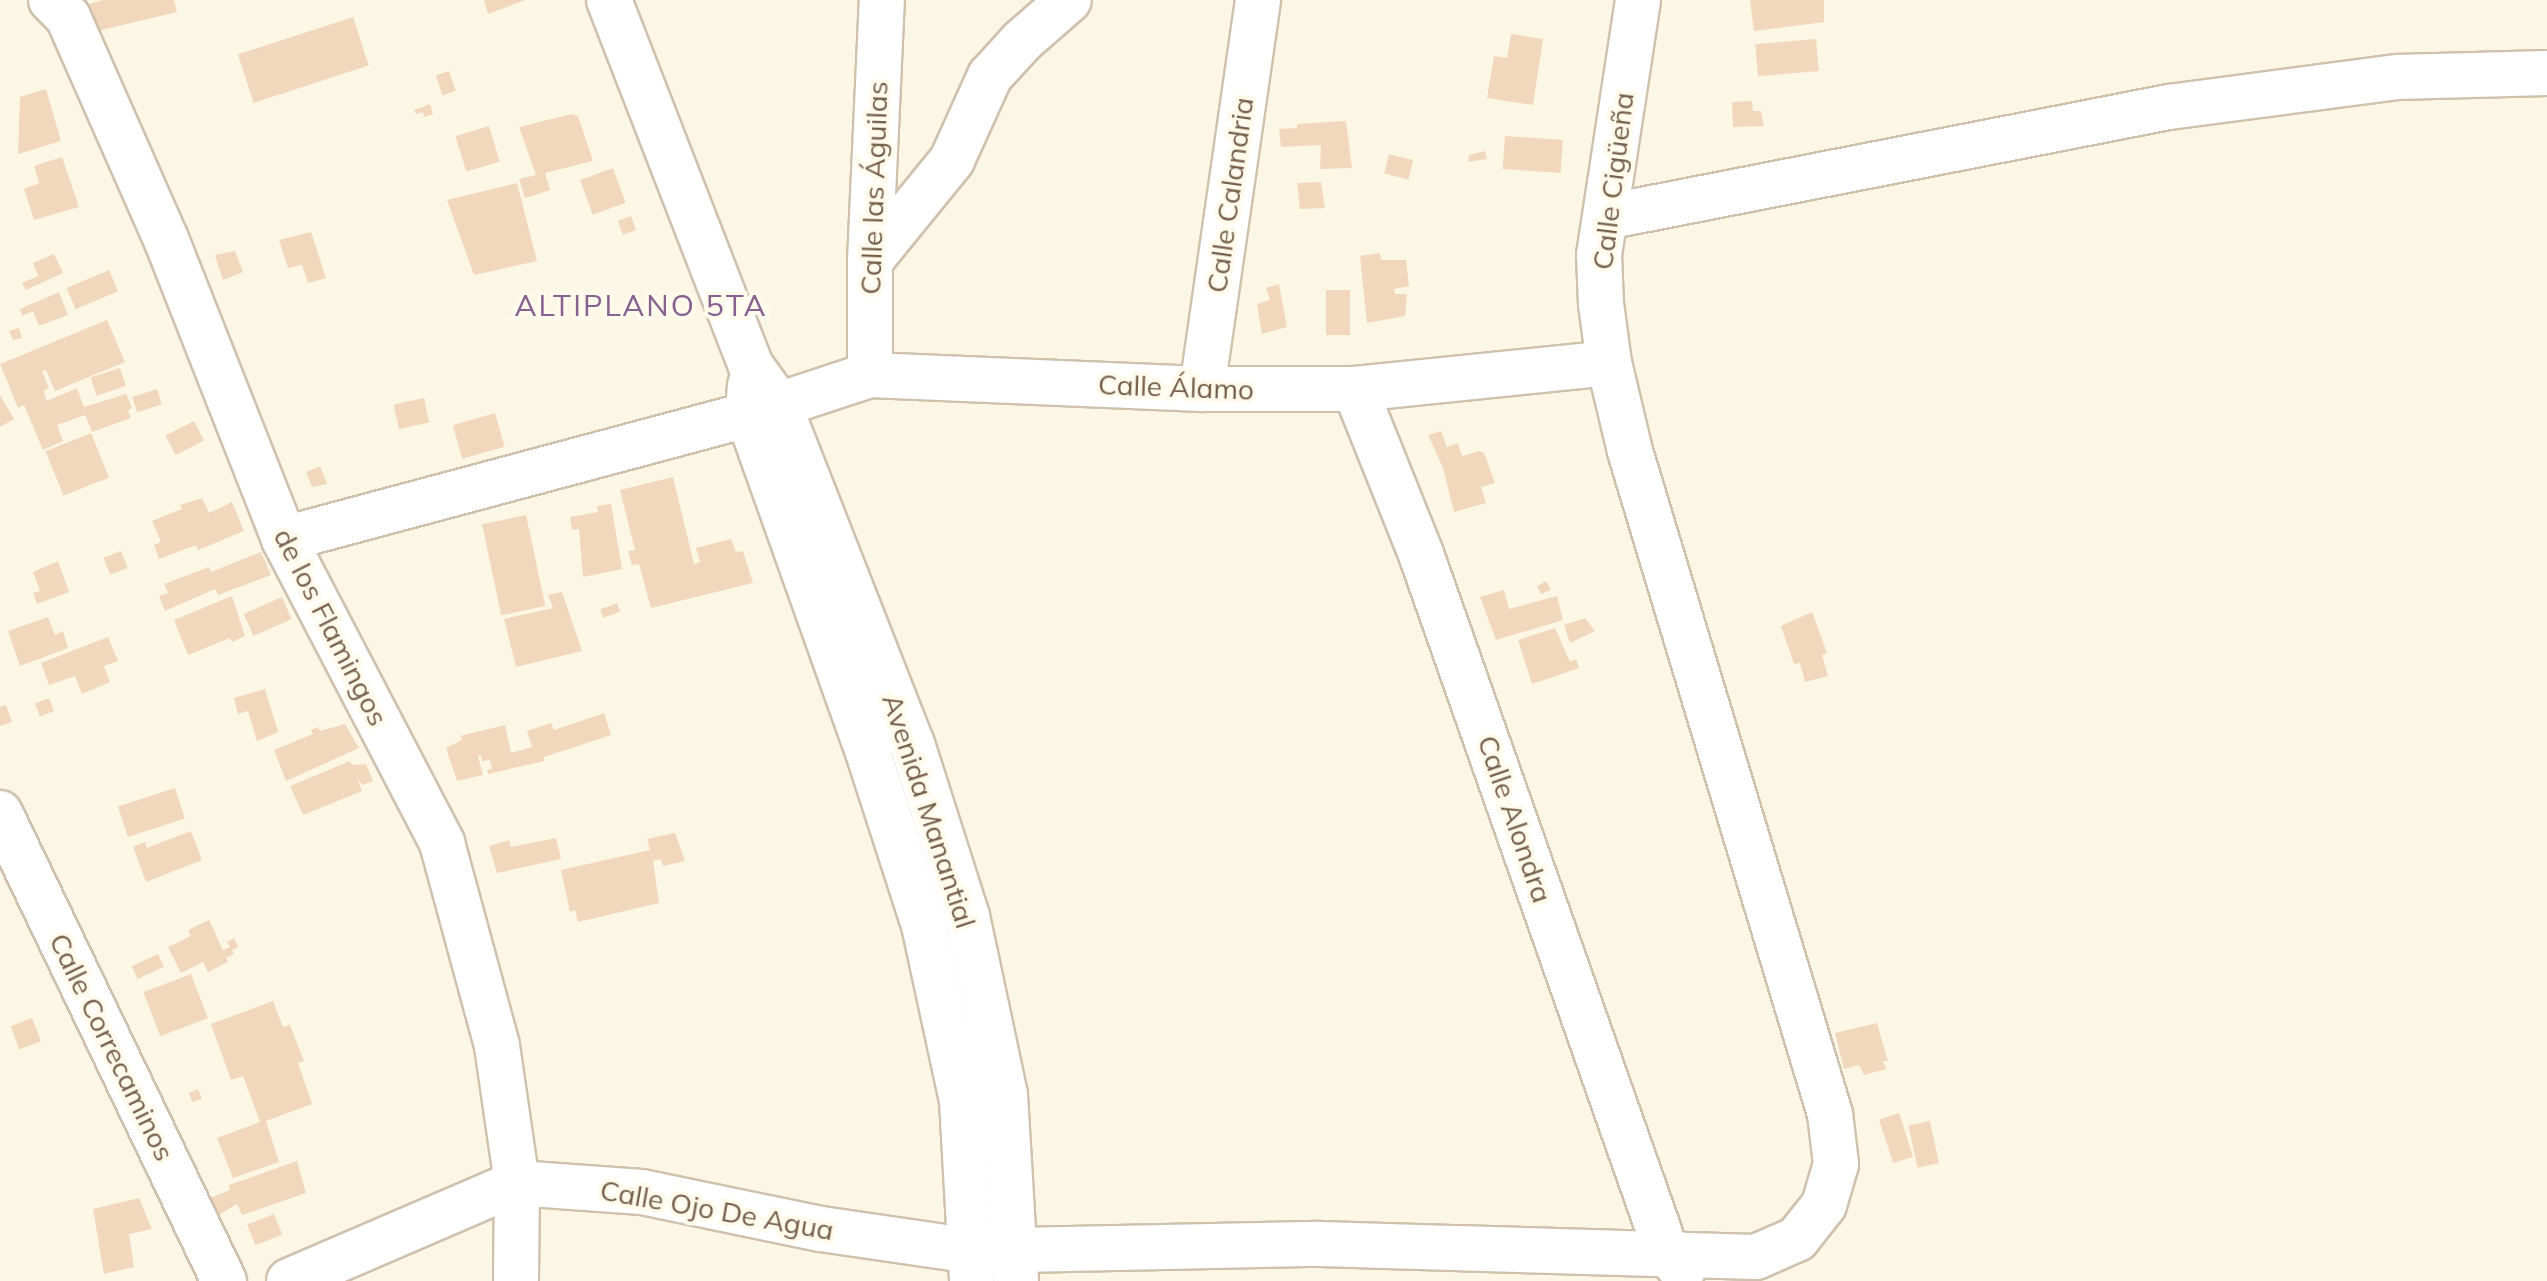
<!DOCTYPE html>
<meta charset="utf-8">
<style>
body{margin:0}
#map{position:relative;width:2547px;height:1281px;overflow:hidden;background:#fcf6e5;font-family:Mulish,sans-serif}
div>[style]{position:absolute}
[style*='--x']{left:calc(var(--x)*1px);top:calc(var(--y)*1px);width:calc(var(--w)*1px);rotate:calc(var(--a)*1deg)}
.building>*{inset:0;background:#f1d8bd;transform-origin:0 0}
.roads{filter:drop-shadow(2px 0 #cfc1ae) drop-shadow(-2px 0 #cfc1ae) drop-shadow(0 2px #cfc1ae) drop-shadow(0 -2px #cfc1ae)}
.minor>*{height:44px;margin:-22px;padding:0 22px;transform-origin:22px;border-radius:22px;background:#fff}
span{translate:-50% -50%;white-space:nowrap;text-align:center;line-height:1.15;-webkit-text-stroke:8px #fffaeb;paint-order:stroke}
.street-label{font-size:28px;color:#745f4a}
.neighbourhood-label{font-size:30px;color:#876291;letter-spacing:2px}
</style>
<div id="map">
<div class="building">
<div style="clip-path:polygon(103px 0,174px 0,177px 12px,89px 33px,82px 6px)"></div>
<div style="clip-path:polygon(484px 0,525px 0,488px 14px)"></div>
<div style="clip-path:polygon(1750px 0,1824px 0,1824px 22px,1754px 31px)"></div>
<div style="left:353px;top:17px;width:51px;height:121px;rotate:72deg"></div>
<div style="clip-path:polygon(1511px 34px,1543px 39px,1533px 105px,1487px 98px,1494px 56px,1507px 58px)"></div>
<div style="left:1816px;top:39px;width:32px;height:61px;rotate:85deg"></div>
<div style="left:449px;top:71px;width:21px;height:14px;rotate:71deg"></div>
<div style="clip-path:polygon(46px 89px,61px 141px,18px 154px,20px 97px)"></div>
<div style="clip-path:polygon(1752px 101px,1753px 111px,1761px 111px,1764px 126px,1733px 127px,1732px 102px)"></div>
<div style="clip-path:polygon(430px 104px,433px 114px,424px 117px,423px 112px,416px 114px,414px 110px)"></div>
<div style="clip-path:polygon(571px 114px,578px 116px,593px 161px,545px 173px,550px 190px,525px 198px,519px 179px,536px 175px,519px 127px)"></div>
<div style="clip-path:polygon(1346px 121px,1352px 168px,1320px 169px,1321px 145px,1281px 147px,1279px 129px,1297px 128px,1297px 124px)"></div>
<div style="left:489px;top:126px;width:37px;height:35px;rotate:73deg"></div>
<div style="left:1505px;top:136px;width:58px;height:33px;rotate:4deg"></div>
<div style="clip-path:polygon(1485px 151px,1487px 159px,1468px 162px,1469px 155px)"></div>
<div style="left:1389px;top:154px;width:25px;height:20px;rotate:14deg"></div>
<div style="clip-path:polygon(62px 157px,79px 207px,34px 220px,24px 189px,39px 183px,34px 166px)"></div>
<div style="left:613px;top:168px;width:37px;height:35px;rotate:70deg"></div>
<div style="clip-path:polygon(1321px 182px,1325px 208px,1300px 209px,1297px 183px)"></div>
<div style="clip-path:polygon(517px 183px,537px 261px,474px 275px,447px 200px)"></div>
<div style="left:631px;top:216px;width:15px;height:14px;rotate:70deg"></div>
<div style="clip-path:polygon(311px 232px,326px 278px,308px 283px,302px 265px,288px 268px,279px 240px)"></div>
<div style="clip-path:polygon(235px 251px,243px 272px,223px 280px,215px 255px)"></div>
<div style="clip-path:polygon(1380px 253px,1381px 260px,1406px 260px,1409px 286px,1394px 289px,1395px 294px,1407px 294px,1405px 316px,1367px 323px,1360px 256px)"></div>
<div style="clip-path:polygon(54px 254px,63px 273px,26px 290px,22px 283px,38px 276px,33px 263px)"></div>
<div style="left:109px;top:270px;width:23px;height:46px;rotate:67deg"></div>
<div style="clip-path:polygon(1279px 284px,1287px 327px,1262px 334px,1257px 304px,1270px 300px,1266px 288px)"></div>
<div style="left:1326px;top:290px;width:24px;height:45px"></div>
<div style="clip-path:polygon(59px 292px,68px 315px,39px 326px,33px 311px,22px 316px,20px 309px)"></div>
<div style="clip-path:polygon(107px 320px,125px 362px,55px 391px,46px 370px,42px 371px,49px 388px,44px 390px,45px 397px,47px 401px,77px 388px,84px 407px,126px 394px,132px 408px,128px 410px,131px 418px,92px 432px,85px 415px,57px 425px,63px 441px,43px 450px,24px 405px,18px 408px,0 364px)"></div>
<div style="clip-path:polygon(19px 328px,22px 338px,13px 340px,9px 331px)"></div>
<div style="left:120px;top:368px;width:19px;height:31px;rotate:72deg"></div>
<div style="left:157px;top:389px;width:16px;height:26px;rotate:72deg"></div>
<div style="clip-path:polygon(0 395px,14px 419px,0 427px)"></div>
<div style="left:424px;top:398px;width:25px;height:31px;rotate:78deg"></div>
<div style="left:495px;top:413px;width:35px;height:44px;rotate:74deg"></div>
<div style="left:194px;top:421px;width:22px;height:32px;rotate:63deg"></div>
<div style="clip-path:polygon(1441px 431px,1447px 447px,1458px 443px,1462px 456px,1480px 451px,1484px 453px,1495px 483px,1481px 487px,1486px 503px,1454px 512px,1443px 468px,1428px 435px)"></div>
<div style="left:91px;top:433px;width:48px;height:49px;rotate:68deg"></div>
<div style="clip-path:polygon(320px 466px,327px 484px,312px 487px,306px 472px)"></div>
<div style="clip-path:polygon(673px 477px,694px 564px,700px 562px,696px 548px,731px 539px,736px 552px,743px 551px,753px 583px,651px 608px,639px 564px,632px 565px,628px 551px,635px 550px,620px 490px)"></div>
<div style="clip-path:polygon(202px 498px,209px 513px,232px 502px,244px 531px,198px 550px,196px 545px,159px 559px,154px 545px,161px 542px,152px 521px,182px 509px,180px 505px)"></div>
<div style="clip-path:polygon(611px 504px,622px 569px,583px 577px,579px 529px,572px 530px,570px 517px,598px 512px,597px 506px)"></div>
<div style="left:526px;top:515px;width:93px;height:45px;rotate:78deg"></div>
<div style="left:121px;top:551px;width:18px;height:19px;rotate:68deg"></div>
<div style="clip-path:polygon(261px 552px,271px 575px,218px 595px,215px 589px,165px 611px,159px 596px,168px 593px,164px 584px,209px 567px,211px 572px)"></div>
<div style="clip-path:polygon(58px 561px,69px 592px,37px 604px,33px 593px,40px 591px,33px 572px)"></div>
<div style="clip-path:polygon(1546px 581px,1551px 590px,1541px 594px,1537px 586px)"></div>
<div style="clip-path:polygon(1504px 590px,1509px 609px,1557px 596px,1563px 620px,1496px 640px,1480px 597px)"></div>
<div style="clip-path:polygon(562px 592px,582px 651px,516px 667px,504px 619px,553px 608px,548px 595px)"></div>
<div style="clip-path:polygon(232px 596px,245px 636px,232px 642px,230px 638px,188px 655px,174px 620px)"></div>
<div style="left:282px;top:597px;width:24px;height:42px;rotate:66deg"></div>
<div style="left:617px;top:603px;width:9px;height:18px;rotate:69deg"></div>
<div style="clip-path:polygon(1812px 612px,1827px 653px,1822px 655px,1828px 676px,1805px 682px,1800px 663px,1794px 664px,1781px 626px)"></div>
<div style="clip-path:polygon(48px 617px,55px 635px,63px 631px,68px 648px,20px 666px,8px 631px)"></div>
<div style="clip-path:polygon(1585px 618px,1595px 631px,1570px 643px,1564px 625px)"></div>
<div style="clip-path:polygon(1555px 628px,1570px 662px,1576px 659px,1579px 668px,1532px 684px,1518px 640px)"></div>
<div style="clip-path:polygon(108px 637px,118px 661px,104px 666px,110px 682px,82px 694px,75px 676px,49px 685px,41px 663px)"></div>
<div style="clip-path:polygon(265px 689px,278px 732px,257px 741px,248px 711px,238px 714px,234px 698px)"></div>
<div style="left:49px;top:698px;width:14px;height:15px;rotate:69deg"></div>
<div style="clip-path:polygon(6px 705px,12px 722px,0 726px,0 707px)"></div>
<div style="clip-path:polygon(604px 713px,611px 735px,544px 757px,544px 761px,488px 774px,487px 770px,492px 769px,490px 760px,482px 761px,481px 755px,478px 756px,483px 775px,457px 781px,446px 748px,462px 740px,460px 736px,505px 725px,511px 753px,532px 747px,527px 731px,551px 723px,554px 730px)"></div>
<div style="clip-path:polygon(345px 724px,359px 748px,286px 781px,274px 750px,313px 734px,311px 730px,318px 727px,320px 731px)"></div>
<div style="clip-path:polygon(350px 761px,352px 765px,366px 764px,373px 781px,362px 785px,357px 777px,362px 791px,303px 815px,290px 786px)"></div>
<div style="left:175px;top:788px;width:32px;height:60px;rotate:72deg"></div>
<div style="clip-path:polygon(191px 831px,202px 860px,146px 882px,133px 847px,145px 842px,147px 848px)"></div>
<div style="clip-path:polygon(675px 833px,685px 861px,663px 866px,661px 859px,653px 861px,659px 903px,578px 922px,575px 910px,570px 912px,561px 870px,650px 850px,647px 839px)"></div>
<div style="clip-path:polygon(556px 838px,561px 859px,497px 873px,489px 846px,509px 840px,511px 847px)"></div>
<div style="clip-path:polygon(209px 920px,223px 950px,230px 947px,227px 942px,234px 938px,238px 947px,232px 950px,234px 954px,226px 958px,228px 962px,208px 972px,203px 962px,181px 973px,168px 947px,191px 936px,188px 930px)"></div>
<div style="left:158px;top:954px;width:14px;height:29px;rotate:65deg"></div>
<div style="left:191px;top:974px;width:47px;height:51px;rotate:69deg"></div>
<div style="clip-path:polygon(273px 1001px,283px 1027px,290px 1025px,304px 1061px,298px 1063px,312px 1104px,266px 1121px,279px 1162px,233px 1178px,217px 1138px,260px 1122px,243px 1076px,231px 1080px,211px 1024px)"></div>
<div style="left:32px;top:1018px;width:25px;height:23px;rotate:69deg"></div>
<div style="clip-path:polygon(1877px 1023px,1888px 1061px,1883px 1061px,1886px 1069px,1864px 1075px,1859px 1065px,1844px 1069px,1835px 1033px)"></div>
<div style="clip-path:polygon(198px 1089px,202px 1099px,192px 1102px,189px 1093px)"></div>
<div style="left:1899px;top:1113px;width:46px;height:21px;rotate:72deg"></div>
<div style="left:1930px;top:1121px;width:43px;height:22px;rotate:78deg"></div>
<div style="clip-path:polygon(297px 1161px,306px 1193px,242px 1215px,237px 1204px,214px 1218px,205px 1200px,230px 1190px,229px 1185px)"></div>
<div style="clip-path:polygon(139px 1198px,152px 1229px,129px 1234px,134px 1267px,104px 1274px,93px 1209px)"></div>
<div style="left:274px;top:1214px;width:22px;height:29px;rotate:68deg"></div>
</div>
<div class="roads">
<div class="minor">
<div style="--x:51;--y:0;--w:24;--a:45"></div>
<div style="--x:68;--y:17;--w:243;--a:66.2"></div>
<div style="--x:166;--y:239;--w:322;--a:68.5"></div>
<div style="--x:284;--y:539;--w:343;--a:62.5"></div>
<div style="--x:442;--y:843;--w:210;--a:74.8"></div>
<div style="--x:497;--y:1046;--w:138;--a:81.7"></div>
<div style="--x:517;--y:1183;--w:98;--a:90.6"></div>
<div style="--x:609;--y:0;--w:393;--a:68.8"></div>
<div style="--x:751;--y:366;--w:48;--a:54.3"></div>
<div style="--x:779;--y:405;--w:364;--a:68.6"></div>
<div style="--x:912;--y:744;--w:181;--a:72.3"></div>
<div style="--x:967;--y:916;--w:183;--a:78"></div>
<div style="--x:1005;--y:1095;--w:186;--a:86.6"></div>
<div style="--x:1606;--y:217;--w:574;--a:-11.06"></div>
<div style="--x:2169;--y:107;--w:231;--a:-7.5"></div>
<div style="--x:2398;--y:77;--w:149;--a:-1.5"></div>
<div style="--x:870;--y:261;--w:130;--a:-50.9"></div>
<div style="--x:952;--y:160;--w:92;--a:-65.7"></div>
<div style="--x:990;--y:76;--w:47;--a:-47.6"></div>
<div style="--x:1022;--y:41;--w:62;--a:-41.1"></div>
<div style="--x:870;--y:375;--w:114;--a:-90"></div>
<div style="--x:870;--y:261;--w:261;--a:-87.4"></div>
<div style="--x:750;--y:385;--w:30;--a:94"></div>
<div style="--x:748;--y:415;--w:361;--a:70.4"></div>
<div style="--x:869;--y:755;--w:179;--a:72.1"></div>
<div style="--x:924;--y:925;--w:180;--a:77.8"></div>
<div style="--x:962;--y:1101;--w:178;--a:86.8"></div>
<div style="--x:1202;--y:389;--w:393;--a:-81.8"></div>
<div style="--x:1355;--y:389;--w:178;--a:68.2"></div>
<div style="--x:1421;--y:554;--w:739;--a:70.63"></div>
<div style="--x:1666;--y:1251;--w:26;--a:51"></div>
<div style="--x:284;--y:539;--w:480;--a:-15"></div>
<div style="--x:748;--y:415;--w:128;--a:-18.2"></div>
<div style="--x:870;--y:375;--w:332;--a:2.4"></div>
<div style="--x:1202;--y:389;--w:153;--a:0"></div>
<div style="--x:1355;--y:389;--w:255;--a:-5.8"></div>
<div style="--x:0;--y:813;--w:519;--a:64.42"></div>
<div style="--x:289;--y:1281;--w:248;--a:-23.3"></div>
<div style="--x:517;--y:1183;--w:125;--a:4.1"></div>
<div style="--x:642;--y:1192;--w:183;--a:11.7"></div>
<div style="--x:821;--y:1229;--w:153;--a:8.3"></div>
<div style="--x:972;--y:1251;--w:348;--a:-1.2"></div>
<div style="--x:1320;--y:1244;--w:436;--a:1.7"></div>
<div style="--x:1756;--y:1257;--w:45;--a:-23.7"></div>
<div style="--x:1797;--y:1239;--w:43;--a:-51.5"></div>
<div style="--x:1824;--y:1205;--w:43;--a:-73.7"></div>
<div style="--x:1836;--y:1164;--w:50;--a:-96.8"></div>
<div style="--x:1830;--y:1114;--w:693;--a:-106.79"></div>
<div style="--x:1630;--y:451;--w:90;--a:-103.4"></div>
<div style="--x:1609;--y:363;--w:60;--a:-97.7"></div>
<div style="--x:1601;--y:304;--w:49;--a:-92.3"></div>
<div style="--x:1599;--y:255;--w:258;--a:-81.3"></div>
</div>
</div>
<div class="street-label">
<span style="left:1613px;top:181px;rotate:-83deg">Calle Cigüeña</span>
<span style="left:874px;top:188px;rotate:-88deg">Calle las Águilas</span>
<span style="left:1230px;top:195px;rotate:-82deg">Calle Calandria</span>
<span style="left:1176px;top:387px;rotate:2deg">Calle Álamo</span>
<span style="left:331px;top:627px;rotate:63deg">de los Flamingos</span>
<span style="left:929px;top:811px;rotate:72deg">Avenida Manantial</span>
<span style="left:1515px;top:819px;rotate:71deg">Calle Alondra</span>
<span style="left:112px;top:1047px;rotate:64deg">Calle Correcaminos</span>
<span style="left:717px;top:1210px;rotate:10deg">Calle Ojo De Agua</span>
</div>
<div class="neighbourhood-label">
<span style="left:641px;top:305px">ALTIPLANO 5TA</span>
</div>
</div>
